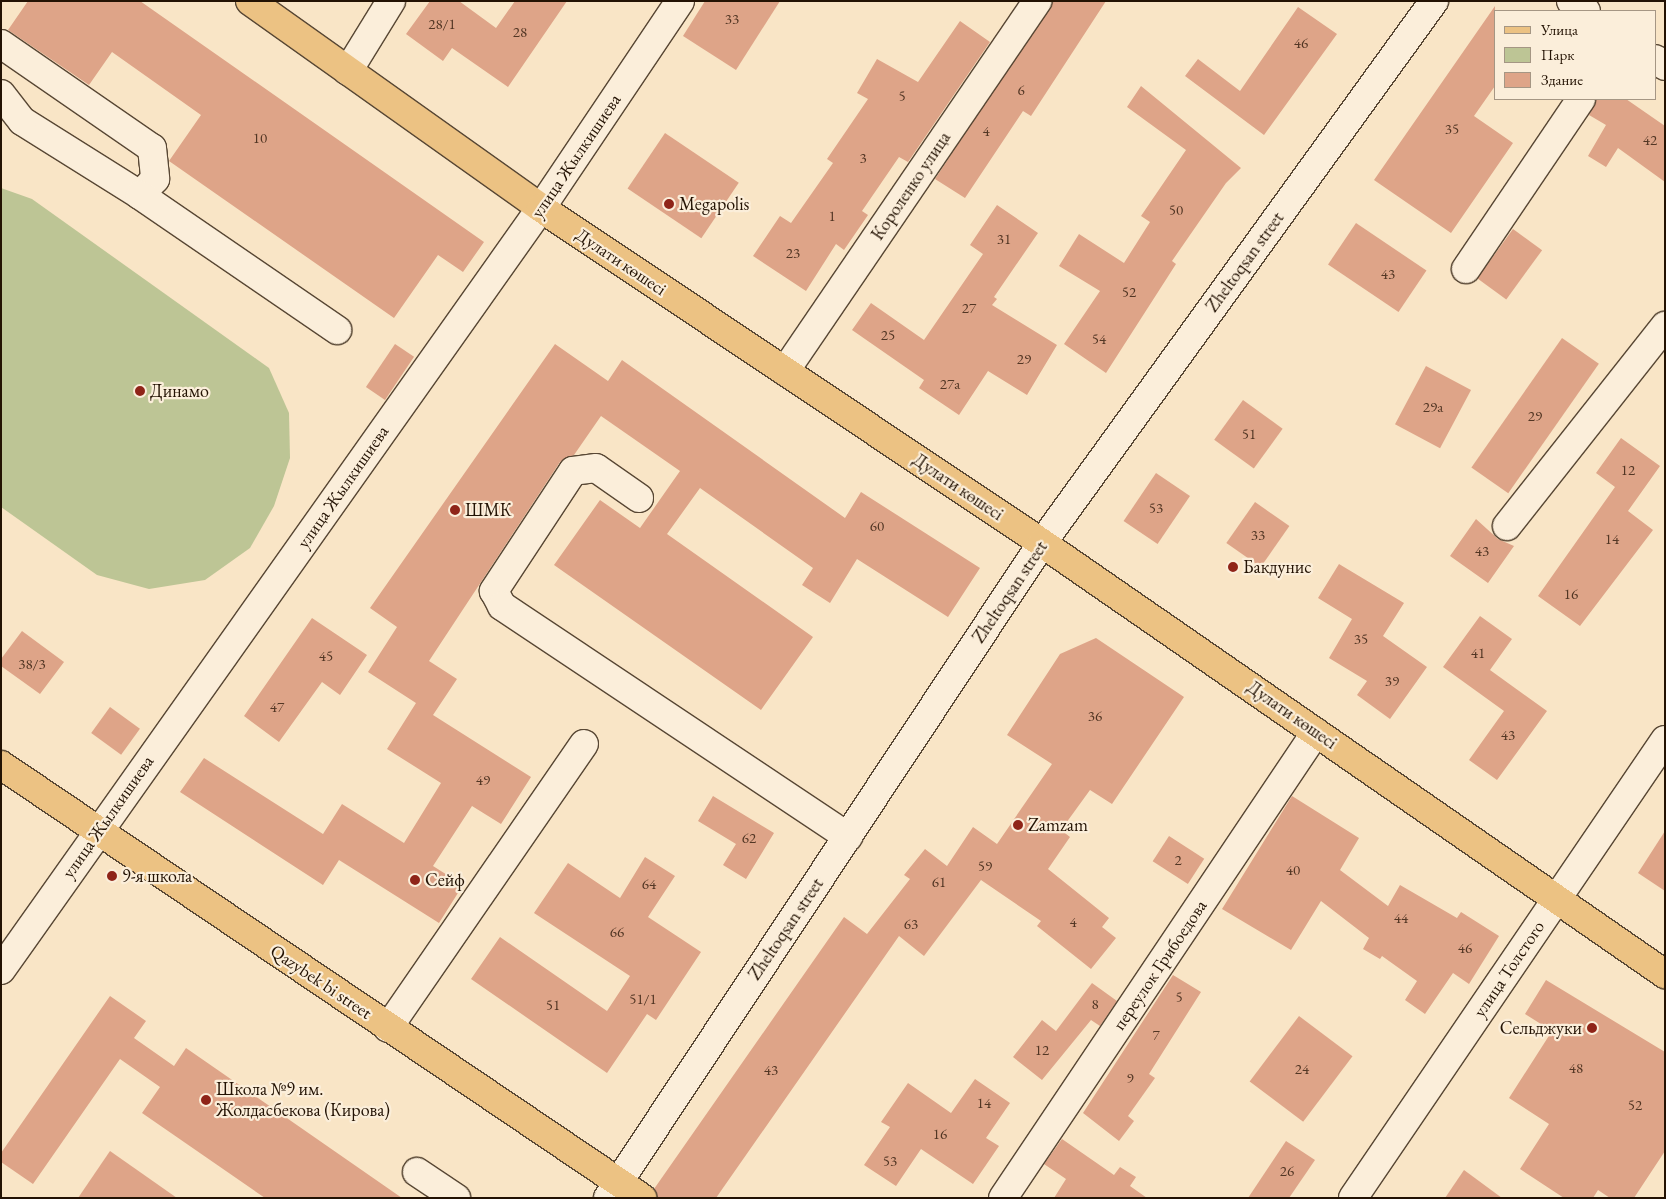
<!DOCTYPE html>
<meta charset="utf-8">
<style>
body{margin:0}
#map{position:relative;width:1666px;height:1199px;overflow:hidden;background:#f9e5c6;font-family:"EB Garamond",serif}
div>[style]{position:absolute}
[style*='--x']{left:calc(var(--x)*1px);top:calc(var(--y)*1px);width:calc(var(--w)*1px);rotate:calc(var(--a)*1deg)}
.green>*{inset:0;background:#bdc595}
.building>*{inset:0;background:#dea488;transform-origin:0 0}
.roads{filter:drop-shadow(1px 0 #584734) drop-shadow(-1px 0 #584734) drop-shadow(0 1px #584734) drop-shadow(0 -1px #584734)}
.minor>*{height:28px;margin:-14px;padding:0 14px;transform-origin:14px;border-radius:14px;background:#fbeeda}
.major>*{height:28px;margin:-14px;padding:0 14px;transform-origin:14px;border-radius:14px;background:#ecc283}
.dots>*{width:14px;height:14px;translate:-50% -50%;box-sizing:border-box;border:2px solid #fbeeda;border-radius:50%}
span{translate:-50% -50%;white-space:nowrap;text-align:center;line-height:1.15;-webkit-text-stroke:4.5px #fbeeda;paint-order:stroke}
.number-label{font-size:15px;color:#523624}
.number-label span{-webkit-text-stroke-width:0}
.street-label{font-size:18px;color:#231203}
.poi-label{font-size:18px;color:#231203}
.left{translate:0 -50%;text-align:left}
.right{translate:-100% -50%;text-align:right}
.frame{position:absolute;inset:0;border:2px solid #231203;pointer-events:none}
.legend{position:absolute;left:1494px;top:10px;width:162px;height:90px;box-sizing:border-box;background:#fbeeda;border:1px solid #a59684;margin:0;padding:6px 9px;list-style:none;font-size:15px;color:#231203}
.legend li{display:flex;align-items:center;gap:10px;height:25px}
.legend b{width:25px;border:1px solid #a59684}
</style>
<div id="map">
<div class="green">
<div style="clip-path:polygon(1px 188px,32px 199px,269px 368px,289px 413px,290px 458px,274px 506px,250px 548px,205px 580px,149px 589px,97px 575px,1px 507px)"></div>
</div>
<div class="building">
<div style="clip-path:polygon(28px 1px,140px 1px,484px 242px,463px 272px,438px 255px,394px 318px,169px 161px,201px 115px,112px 52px,89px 85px,8px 30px)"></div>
<div style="clip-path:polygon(430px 1px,459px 1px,496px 28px,515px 1px,567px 1px,508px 87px,452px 48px,443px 61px,406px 34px)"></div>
<div style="clip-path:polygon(705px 1px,780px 1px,736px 70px,683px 36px)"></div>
<div style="clip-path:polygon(1052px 1px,1106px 1px,1031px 116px,1023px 111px,965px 198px,935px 179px)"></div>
<div style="clip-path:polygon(1495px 6px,1495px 86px,1474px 116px,1513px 143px,1451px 233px,1374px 180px)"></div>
<div style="clip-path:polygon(1298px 7px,1337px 34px,1264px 135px,1185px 76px,1198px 59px,1240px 91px)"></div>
<div style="clip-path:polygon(960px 21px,990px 42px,908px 162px,899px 157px,862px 211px,868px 215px,844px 250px,836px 244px,806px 291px,753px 256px,780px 216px,791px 223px,833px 163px,827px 159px,868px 99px,857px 93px,877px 59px,918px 82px)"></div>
<div style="clip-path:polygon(1141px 86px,1241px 168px,1226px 183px,1172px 261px,1176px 264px,1106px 373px,1064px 344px,1100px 291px,1059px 266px,1079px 234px,1124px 263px,1150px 222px,1141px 216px,1186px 150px,1127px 107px)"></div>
<div style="clip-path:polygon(1596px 99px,1626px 99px,1665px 126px,1665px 182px,1618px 148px,1606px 167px,1588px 156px,1606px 125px,1589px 115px)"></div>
<div style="left:665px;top:133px;width:89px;height:67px;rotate:34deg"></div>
<div style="clip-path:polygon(997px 205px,1038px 233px,994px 297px,997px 299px,992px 305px,1057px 345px,1027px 395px,988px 371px,959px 415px,919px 388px,924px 380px,852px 330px,871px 303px,924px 340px,983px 254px,970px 245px)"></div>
<div style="left:1356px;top:223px;width:85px;height:50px;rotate:34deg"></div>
<div style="left:1513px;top:229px;width:36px;height:61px;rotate:36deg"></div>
<div style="left:1562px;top:338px;width:45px;height:158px;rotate:35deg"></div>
<div style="left:395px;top:344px;width:23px;height:52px;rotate:34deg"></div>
<div style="clip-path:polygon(555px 344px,608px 381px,622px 360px,845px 518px,861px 492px,980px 568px,948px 617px,857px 559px,830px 603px,802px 585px,813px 568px,700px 488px,667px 534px,813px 637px,761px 710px,554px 565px,600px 500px,640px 528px,680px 471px,601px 416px,574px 455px,560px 462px,429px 661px,457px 679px,433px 715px,531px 777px,501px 824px,472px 806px,433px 866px,463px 885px,439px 923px,339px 860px,323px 885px,180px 792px,204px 758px,323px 834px,342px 804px,404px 843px,441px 783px,387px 749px,416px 703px,368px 672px,397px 627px,370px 608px)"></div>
<div style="left:1426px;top:366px;width:51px;height:66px;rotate:28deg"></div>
<div style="left:1243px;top:400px;width:49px;height:49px;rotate:36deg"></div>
<div style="clip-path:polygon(1621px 438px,1660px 466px,1628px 511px,1653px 530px,1580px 626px,1538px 596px,1615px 487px,1596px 473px)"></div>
<div style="left:1156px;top:473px;width:41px;height:58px;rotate:34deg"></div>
<div style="left:1255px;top:502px;width:42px;height:50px;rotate:35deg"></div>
<div style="clip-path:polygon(1476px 519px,1498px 539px,1514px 546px,1488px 583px,1450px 556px)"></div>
<div style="clip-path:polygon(1339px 564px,1404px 603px,1383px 636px,1427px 667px,1390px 719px,1357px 695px,1367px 681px,1329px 658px,1352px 619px,1318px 598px)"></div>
<div style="clip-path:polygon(1480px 616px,1512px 639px,1490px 670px,1547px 711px,1497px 780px,1469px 760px,1504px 711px,1443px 667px)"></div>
<div style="clip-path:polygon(312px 618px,367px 655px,340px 695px,322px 682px,279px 742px,244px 716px)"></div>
<div style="clip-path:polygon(22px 631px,64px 662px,40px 694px,1px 666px,1px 659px)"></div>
<div style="clip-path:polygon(1096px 638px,1184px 697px,1112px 804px,1090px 790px,1061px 830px,1070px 837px,1048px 869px,1109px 918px,1102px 927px,1116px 938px,1091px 969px,1037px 926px,1041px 921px,981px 880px,924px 956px,899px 936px,716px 1198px,657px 1198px,654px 1189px,844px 917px,867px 934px,910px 879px,904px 875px,925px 849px,947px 866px,973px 827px,997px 844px,1052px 764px,1007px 735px,1060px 654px)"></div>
<div style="left:110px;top:707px;width:37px;height:32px;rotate:36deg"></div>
<div style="clip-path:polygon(713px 796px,774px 833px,746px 879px,723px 865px,736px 844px,698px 821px)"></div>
<div style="clip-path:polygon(1292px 796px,1359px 838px,1340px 870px,1388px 906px,1400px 885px,1457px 918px,1461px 912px,1499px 936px,1469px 984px,1453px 973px,1425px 1014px,1405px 1000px,1417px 981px,1382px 956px,1380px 959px,1363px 949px,1369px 938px,1321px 901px,1291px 950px,1222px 909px)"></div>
<div style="clip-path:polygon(1665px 831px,1665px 891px,1638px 873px)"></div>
<div style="left:1169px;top:836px;width:42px;height:30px;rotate:33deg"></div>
<div style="clip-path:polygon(645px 857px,675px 876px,648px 917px,701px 952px,656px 1020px,647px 1014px,607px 1073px,471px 979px,500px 937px,607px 1011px,630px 976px,534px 913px,568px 863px,620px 898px)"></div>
<div style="clip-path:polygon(1173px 975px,1201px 992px,1149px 1074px,1155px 1078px,1128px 1116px,1134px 1121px,1119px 1141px,1083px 1113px)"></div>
<div style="clip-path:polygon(1546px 980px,1665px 1052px,1665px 1151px,1634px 1198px,1610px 1198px,1598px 1190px,1593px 1198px,1564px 1198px,1520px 1169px,1549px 1124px,1509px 1098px,1552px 1031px,1525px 1014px)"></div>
<div style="clip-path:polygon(1092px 983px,1117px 1001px,1100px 1026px,1091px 1020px,1042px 1080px,1013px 1057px,1042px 1020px,1056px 1031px)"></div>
<div style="clip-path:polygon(110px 996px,146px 1021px,134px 1038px,174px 1066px,186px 1048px,402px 1198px,265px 1198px,142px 1113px,160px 1087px,120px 1059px,33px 1184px,1px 1162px,1px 1153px)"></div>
<div style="left:1299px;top:1016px;width:67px;height:82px;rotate:37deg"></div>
<div style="clip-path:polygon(975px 1079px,1010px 1103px,986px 1138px,999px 1146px,973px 1184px,921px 1149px,896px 1186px,864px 1165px,890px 1127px,881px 1122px,908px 1083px,951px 1113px)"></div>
<div style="clip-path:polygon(1062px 1139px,1114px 1175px,1120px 1167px,1136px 1177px,1130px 1186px,1147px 1198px,1054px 1198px,1066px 1179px,1044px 1164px)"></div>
<div style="clip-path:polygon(1286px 1141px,1315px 1160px,1289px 1198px,1248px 1198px)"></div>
<div style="clip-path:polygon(110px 1151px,177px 1198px,78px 1198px)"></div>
<div style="clip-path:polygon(1464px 1170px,1502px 1198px,1445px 1198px)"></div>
</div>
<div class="roads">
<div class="minor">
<div style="--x:1571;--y:1;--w:18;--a:34"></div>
<div style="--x:1;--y:44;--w:183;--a:34.6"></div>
<div style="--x:152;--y:148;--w:31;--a:84"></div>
<div style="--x:155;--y:179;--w:22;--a:133"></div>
<div style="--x:140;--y:195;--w:139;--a:-147.9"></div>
<div style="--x:22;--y:121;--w:34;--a:-128"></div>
<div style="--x:1655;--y:59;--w:12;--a:35"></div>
<div style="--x:348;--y:71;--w:82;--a:-58.4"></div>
<div style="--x:140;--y:195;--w:239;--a:34.4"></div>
<div style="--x:1466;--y:269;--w:205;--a:-55.9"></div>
<div style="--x:785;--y:371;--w:448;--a:-55.7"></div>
<div style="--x:639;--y:498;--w:52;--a:-145.1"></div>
<div style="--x:596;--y:468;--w:23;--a:173"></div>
<div style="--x:573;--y:471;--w:144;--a:123.4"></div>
<div style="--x:494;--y:591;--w:17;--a:62"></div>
<div style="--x:502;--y:606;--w:416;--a:33.7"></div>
<div style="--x:1507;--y:526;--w:255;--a:-51.7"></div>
<div style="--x:1;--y:970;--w:934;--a:-54.68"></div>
<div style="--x:541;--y:208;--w:249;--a:-56.1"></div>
<div style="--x:388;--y:1028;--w:345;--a:-55.4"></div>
<div style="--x:417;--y:1172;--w:47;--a:33.7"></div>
<div style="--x:608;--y:1198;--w:786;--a:-56.47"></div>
<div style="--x:1042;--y:543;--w:669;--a:-54.12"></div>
<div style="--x:1003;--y:1198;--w:561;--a:-56.11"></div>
<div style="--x:1353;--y:1198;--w:554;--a:-55.74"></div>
</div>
<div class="major">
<div style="--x:250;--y:1;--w:357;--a:35.4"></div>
<div style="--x:541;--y:208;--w:603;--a:33.77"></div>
<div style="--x:1042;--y:543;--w:758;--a:34.68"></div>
<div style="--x:1;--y:765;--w:774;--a:34.04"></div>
</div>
</div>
<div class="dots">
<div style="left:669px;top:204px;background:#8f2418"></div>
<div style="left:140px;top:391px;background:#8f2418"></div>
<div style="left:455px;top:510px;background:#8f2418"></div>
<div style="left:1233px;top:567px;background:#8f2418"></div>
<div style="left:1018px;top:825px;background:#8f2418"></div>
<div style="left:112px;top:876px;background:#8f2418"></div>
<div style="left:415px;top:880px;background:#8f2418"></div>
<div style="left:1592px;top:1028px;background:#8f2418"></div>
<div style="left:206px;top:1100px;background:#8f2418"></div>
</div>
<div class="number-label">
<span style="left:732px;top:19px">33</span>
<span style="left:442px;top:24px">28/1</span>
<span style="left:520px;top:32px">28</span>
<span style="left:1301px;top:43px">46</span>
<span style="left:1021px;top:90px">6</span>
<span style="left:902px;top:96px">5</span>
<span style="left:1452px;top:129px">35</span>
<span style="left:986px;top:131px">4</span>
<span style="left:260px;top:138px">10</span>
<span style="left:1650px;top:140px">42</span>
<span style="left:863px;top:158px">3</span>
<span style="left:1176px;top:210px">50</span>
<span style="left:832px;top:216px">1</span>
<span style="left:1004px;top:239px">31</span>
<span style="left:793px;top:253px">23</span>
<span style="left:1388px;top:274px">43</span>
<span style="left:1129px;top:292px">52</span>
<span style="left:969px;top:308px">27</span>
<span style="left:888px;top:335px">25</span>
<span style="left:1099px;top:339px">54</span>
<span style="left:1024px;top:359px">29</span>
<span style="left:950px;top:384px">27а</span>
<span style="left:1433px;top:407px">29а</span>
<span style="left:1535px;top:416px">29</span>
<span style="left:1249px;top:434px">51</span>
<span style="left:1628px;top:470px">12</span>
<span style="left:1156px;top:508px">53</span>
<span style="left:877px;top:526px">60</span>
<span style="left:1258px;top:535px">33</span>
<span style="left:1612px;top:539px">14</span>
<span style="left:1482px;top:551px">43</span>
<span style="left:1571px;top:594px">16</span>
<span style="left:1361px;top:639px">35</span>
<span style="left:1478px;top:653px">41</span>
<span style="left:326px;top:656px">45</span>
<span style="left:32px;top:664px">38/3</span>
<span style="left:1392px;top:681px">39</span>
<span style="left:277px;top:707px">47</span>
<span style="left:1095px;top:716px">36</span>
<span style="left:1508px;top:735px">43</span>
<span style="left:483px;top:780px">49</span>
<span style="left:749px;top:838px">62</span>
<span style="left:1178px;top:860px">2</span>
<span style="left:985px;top:866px">59</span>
<span style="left:1293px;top:870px">40</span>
<span style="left:939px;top:882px">61</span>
<span style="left:649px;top:884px">64</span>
<span style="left:1401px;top:918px">44</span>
<span style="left:1073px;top:922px">4</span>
<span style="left:911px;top:924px">63</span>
<span style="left:617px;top:932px">66</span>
<span style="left:1465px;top:948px">46</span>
<span style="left:1179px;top:997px">5</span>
<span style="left:643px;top:999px">51/1</span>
<span style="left:1095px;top:1004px">8</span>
<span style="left:553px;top:1005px">51</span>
<span style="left:1156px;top:1035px">7</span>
<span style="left:1042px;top:1050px">12</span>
<span style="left:1576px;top:1068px">48</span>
<span style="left:1302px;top:1069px">24</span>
<span style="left:771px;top:1070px">43</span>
<span style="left:1130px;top:1078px">9</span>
<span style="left:984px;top:1103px">14</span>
<span style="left:1635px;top:1105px">52</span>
<span style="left:940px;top:1134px">16</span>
<span style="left:890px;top:1161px">53</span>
<span style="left:1287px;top:1171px">26</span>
</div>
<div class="street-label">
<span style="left:576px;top:156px;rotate:-56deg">улица Жылкишиева</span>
<span style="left:911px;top:186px;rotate:-56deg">Короленко улица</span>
<span style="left:621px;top:262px;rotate:34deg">Дулати көшесі</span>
<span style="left:1245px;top:262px;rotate:-54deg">Zheltoqsan street</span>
<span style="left:343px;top:487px;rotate:-55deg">улица Жылкишиева</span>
<span style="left:958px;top:487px;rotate:34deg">Дулати көшесі</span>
<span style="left:1010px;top:592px;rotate:-56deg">Zheltoqsan street</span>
<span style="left:1292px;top:715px;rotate:35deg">Дулати көшесі</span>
<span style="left:108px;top:817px;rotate:-55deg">улица Жылкишиева</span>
<span style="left:786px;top:929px;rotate:-56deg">Zheltoqsan street</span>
<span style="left:1160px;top:965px;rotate:-56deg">переулок Грибоедова</span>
<span style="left:1509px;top:969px;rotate:-56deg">улица Толстого</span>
<span style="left:321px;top:982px;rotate:34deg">Qazybek bi street</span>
</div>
<div class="poi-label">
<span class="left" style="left:679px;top:204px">Megapolis</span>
<span class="left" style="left:150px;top:391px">Динамо</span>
<span class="left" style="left:465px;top:510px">ШМК</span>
<span class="left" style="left:1243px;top:567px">Бакдунис</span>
<span class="left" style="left:1028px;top:825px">Zamzam</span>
<span class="left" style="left:122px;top:876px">9-я школа</span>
<span class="left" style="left:425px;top:880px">Сейф</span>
<span class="right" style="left:1582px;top:1028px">Сельджуки</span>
<span class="left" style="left:216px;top:1100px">Школа №9 им.<br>Жолдасбекова (Кирова)</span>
</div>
<div class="frame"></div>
<ul class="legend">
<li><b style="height:6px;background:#ecc283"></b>Улица</li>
<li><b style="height:14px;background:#bdc595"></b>Парк</li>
<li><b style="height:14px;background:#dea488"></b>Здание</li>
</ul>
</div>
